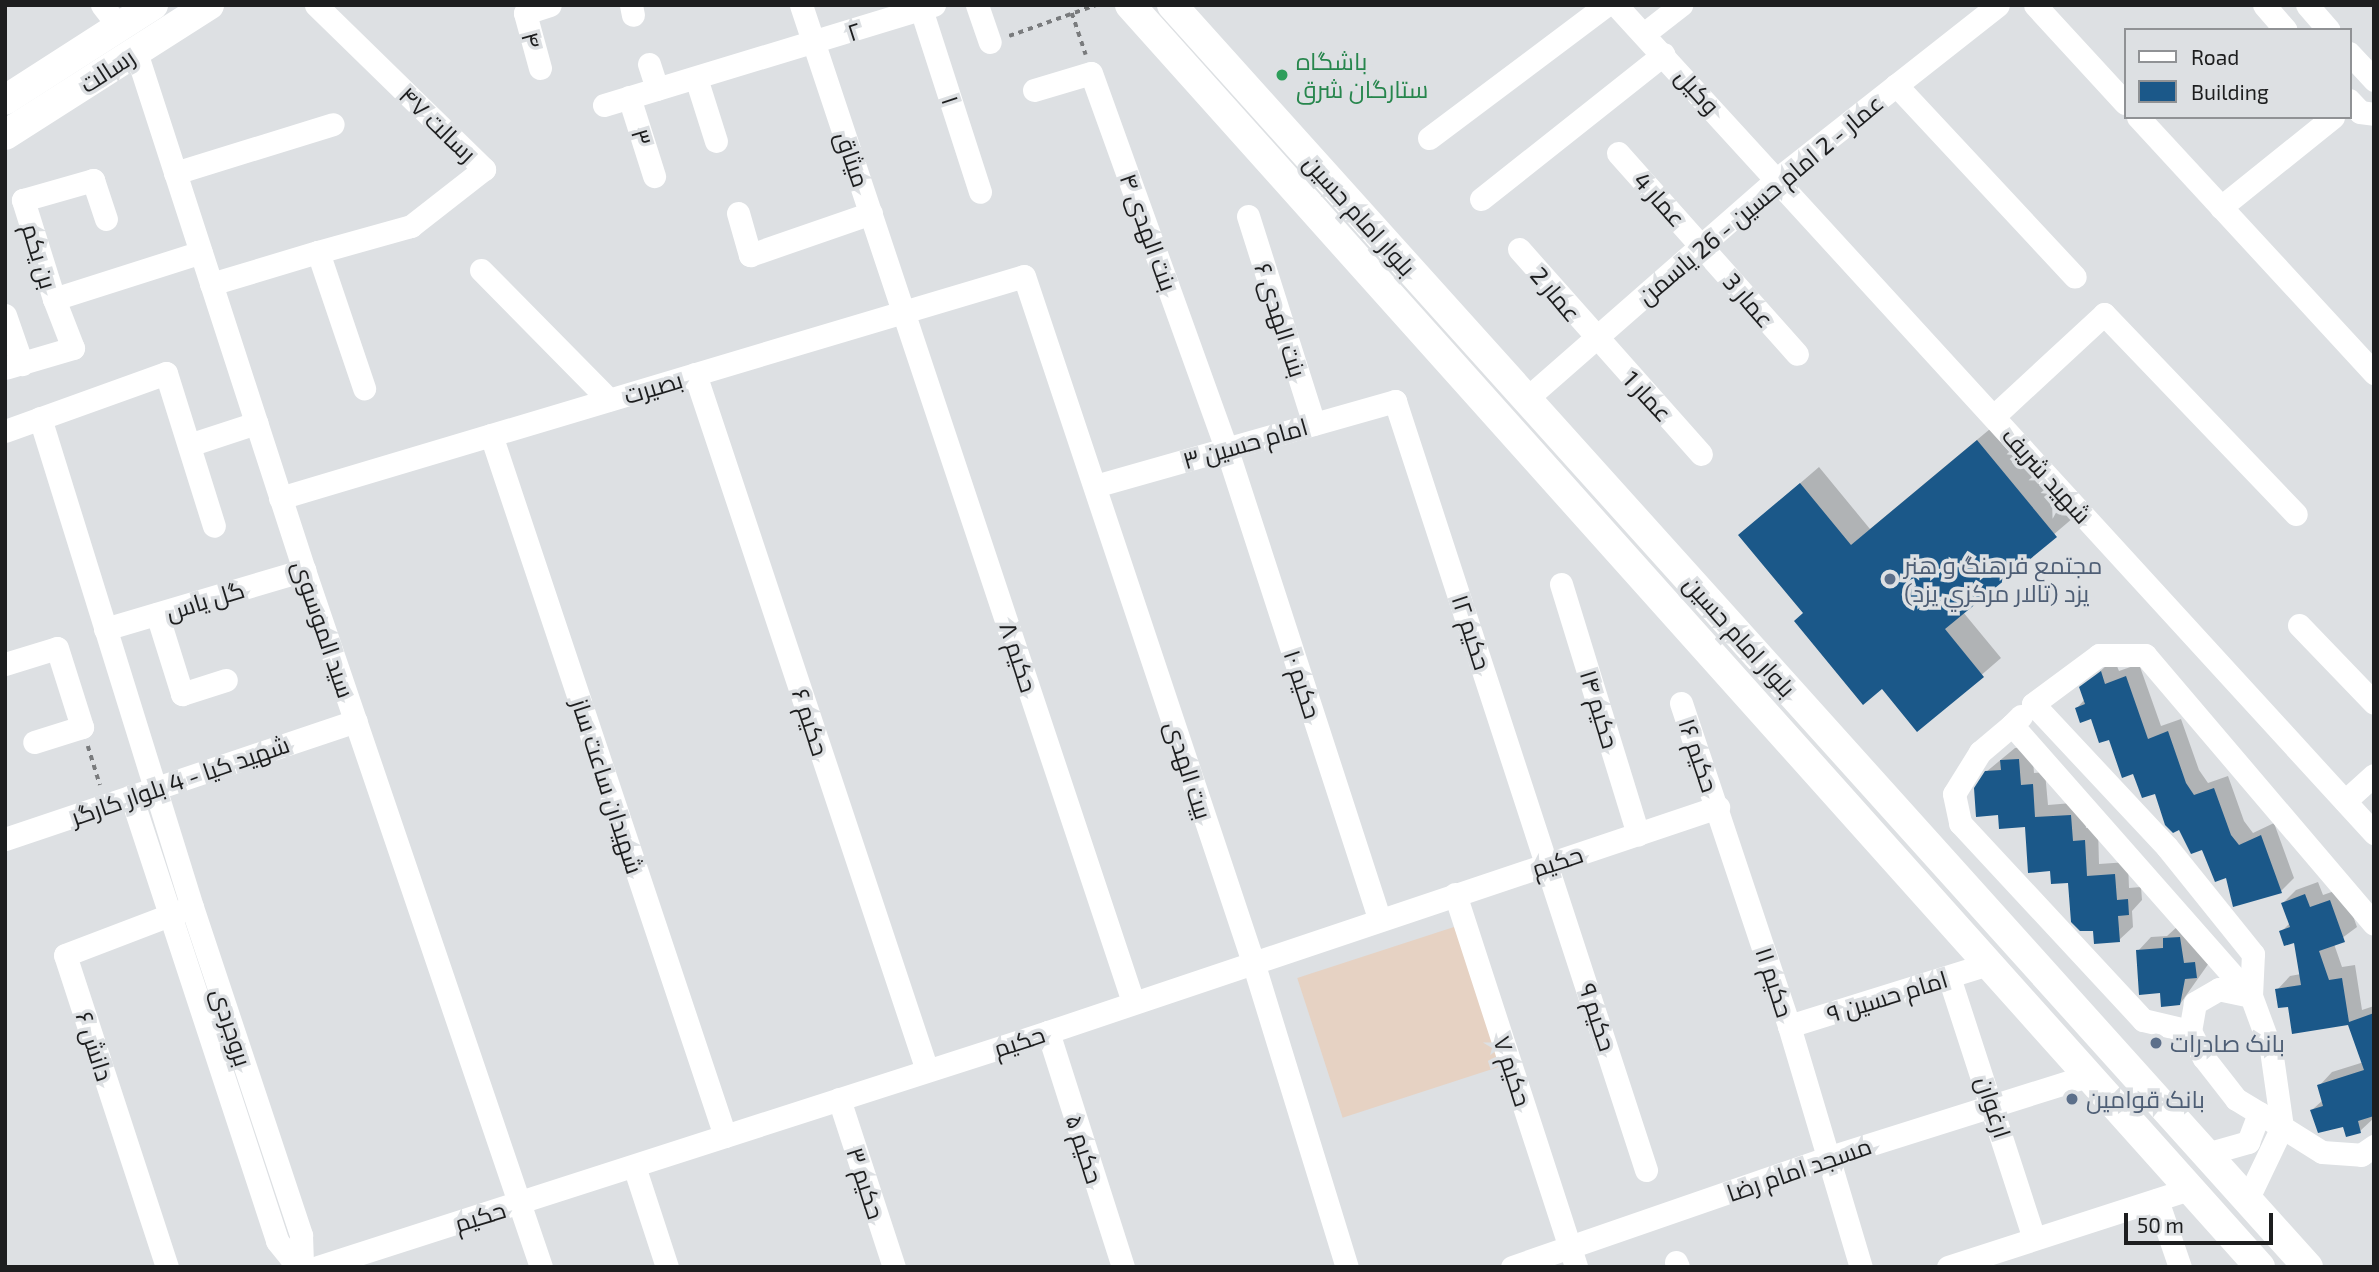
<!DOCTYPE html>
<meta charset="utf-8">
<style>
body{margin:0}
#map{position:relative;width:2379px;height:1272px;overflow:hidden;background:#dde0e3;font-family:"Exo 2",Cairo,sans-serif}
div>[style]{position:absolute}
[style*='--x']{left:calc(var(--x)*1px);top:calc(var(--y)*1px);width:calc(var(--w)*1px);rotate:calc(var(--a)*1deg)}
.education>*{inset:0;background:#e6d2c3;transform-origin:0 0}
.shadow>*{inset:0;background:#0003}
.building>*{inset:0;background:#1b5889}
.path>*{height:3.5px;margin-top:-1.75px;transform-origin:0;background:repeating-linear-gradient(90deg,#797b7d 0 5px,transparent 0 10px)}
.minor>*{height:23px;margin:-11.5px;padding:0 11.5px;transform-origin:11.5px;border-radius:11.5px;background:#fff}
.major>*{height:30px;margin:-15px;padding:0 15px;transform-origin:15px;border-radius:15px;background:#fff}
.dots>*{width:19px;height:19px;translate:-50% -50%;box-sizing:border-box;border:4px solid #dde0e3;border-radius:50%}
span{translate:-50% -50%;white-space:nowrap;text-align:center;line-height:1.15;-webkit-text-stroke:7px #dde0e3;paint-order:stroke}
.street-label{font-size:24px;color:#1d1e1f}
.leisure-label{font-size:24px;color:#27864d}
.left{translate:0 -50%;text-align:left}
.service-label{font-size:24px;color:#4e5e75}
.frame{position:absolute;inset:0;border:7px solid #1d1e1f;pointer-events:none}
.legend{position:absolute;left:2124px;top:28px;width:228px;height:91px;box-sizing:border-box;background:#dde0e3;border:2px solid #909295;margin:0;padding:9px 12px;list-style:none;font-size:21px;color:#1d1e1f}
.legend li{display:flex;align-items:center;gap:14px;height:35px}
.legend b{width:35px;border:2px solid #909295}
.scale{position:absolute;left:2124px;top:1213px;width:149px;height:32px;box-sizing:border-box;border:4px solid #1d1e1f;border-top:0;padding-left:9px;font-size:21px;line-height:24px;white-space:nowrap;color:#1d1e1f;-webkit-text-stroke:5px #dde0e3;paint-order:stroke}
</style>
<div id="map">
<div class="education">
<div style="left:1457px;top:926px;width:147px;height:168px;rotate:72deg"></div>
</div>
<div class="shadow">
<div style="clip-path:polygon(1996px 424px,2073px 518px,1963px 612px,2001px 658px,1918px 730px,1882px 687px,1804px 613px,1740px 535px,1819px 467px,1870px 529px)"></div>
<div style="clip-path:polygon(2114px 659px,2119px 671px,2139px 664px,2161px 726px,2181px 719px,2199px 770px,2208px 783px,2228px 776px,2244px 821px,2253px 833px,2274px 823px,2294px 878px,2281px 891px,2227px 876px,2180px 828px,2156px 792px,2092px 717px,2077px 708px,2085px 699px,2081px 688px)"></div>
<div style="clip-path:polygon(2032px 746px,2034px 773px,2045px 772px,2048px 805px,2084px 802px,2086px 828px,2098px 827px,2099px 864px,2128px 862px,2129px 888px,2141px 887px,2142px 900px,2132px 911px,2133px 927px,2119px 940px,2095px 929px,2070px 881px,2051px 869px,2027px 825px,1986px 772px,2015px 748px)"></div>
<div style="clip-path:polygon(2318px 882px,2323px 895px,2343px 888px,2357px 927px,2334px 944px,2342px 967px,2355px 965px,2362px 1010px,2374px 1006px,2374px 1118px,2360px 1131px,2312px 1110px,2323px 1100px,2319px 1086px,2332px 1072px,2364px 1062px,2350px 1023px,2289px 1005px,2277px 990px,2290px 976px,2301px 974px,2295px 941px,2281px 932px,2290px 923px,2283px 903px,2296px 890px)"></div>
<div style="clip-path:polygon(2178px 926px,2209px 963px,2180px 1004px,2162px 991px,2138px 951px,2151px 937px,2167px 936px)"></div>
</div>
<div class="building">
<div style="clip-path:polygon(1977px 440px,2057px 537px,1945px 629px,1984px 677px,1917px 732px,1882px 689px,1863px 705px,1794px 621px,1803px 613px,1738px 535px,1800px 483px,1851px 545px)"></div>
<div style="clip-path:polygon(2101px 671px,2105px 684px,2126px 676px,2148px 739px,2168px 731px,2186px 783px,2194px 795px,2214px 788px,2231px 835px,2239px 845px,2261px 835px,2282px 893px,2233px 907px,2226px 878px,2215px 882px,2202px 850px,2191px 854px,2179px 830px,2173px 833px,2165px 825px,2155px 794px,2142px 798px,2133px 774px,2122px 778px,2109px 740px,2099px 743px,2091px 719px,2080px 723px,2075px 708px,2085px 704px,2079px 687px)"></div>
<div style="clip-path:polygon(2019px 759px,2021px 785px,2033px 784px,2035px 817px,2071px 815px,2073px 841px,2085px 840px,2087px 876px,2115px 874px,2117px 900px,2128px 899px,2129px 915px,2118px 916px,2120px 942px,2094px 944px,2093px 931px,2080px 931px,2071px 922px,2068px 883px,2051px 884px,2050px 871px,2028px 873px,2025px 827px,1999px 829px,1998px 815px,1976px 817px,1974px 788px,1985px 771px,2001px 770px,2000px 760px)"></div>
<div style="clip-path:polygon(2305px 894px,2310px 907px,2330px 900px,2345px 942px,2319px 951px,2329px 980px,2342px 978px,2349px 1022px,2374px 1013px,2374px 1116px,2358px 1121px,2361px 1133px,2346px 1137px,2343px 1127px,2318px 1133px,2310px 1110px,2323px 1106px,2317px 1085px,2364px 1070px,2348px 1025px,2292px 1034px,2288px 1007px,2278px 1008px,2275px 989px,2301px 985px,2294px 943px,2284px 946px,2279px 931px,2290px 927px,2281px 903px)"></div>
<div style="clip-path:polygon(2180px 937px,2184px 963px,2195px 962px,2197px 978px,2185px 979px,2180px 1005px,2161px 1007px,2160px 993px,2139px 995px,2136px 950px,2163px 948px,2163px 938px)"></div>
</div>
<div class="path">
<div style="--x:1072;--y:13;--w:44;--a:71.6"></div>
<div style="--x:1009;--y:36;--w:92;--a:-19.6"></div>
<div style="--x:88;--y:746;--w:41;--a:72.9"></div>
</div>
<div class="minor">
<div style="--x:102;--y:5;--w:28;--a:52"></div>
<div style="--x:316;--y:5;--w:235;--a:44.3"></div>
<div style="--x:484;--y:169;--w:93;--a:142"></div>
<div style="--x:411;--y:226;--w:97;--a:164.4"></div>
<div style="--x:631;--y:5;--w:10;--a:79"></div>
<div style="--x:801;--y:5;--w:1051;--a:71.58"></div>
<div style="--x:977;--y:5;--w:39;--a:71"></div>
<div style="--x:1616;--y:5;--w:1123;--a:47.53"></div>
<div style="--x:2035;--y:5;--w:133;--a:47.4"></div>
<div style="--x:2264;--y:5;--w:33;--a:49"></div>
<div style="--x:2307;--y:5;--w:33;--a:49"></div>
<div style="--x:921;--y:9;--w:192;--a:72.1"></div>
<div style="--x:1645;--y:33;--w:46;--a:-37.9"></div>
<div style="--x:136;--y:52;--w:545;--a:72.03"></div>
<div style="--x:304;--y:570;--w:736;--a:71.22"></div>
<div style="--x:2349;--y:53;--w:37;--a:47"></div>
<div style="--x:649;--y:64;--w:26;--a:72"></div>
<div style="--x:540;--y:68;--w:57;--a:-105.3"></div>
<div style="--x:525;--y:13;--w:26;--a:-18"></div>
<div style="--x:696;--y:78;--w:66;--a:72.4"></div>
<div style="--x:1896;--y:85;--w:262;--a:47"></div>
<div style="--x:1034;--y:90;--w:59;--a:-16.6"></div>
<div style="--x:1091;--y:73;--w:398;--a:70.2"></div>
<div style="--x:1226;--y:447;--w:497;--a:72"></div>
<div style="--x:629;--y:97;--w:83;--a:72.4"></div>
<div style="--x:2349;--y:100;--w:16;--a:47"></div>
<div style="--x:2360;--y:112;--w:14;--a:8"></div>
<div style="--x:604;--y:105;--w:345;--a:-16.9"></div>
<div style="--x:2138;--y:117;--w:122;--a:47.3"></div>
<div style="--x:2333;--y:117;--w:144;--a:141.2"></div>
<div style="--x:2221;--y:207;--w:226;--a:47.3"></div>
<div style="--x:1429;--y:138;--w:221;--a:-36.9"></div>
<div style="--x:1618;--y:153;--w:269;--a:48.3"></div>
<div style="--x:175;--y:173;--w:165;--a:-17.2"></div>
<div style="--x:1481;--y:199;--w:233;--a:-38.4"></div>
<div style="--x:738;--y:213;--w:44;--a:74.1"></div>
<div style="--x:750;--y:255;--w:128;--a:-19.1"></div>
<div style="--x:1248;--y:216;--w:218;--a:72.4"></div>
<div style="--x:1519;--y:249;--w:274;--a:48.4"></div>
<div style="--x:481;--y:270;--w:182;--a:45.4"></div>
<div style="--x:211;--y:284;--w:112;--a:-16.7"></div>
<div style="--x:318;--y:252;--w:144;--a:71.3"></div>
<div style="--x:54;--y:299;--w:104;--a:-107.4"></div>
<div style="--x:23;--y:200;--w:73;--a:-15.9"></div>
<div style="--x:93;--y:180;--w:41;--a:71.6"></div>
<div style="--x:5;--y:315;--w:52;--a:70.9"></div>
<div style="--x:5;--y:368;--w:71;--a:-16.4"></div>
<div style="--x:73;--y:348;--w:53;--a:-111.2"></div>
<div style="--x:54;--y:299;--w:154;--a:-17.7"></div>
<div style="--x:695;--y:374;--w:734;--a:71.57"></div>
<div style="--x:1526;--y:399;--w:334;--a:-41.2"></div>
<div style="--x:1777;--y:179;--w:281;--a:-38.2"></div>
<div style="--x:1994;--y:416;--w:150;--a:-42.8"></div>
<div style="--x:2104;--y:314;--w:277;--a:46.2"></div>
<div style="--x:40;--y:418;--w:512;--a:72.73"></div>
<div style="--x:192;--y:907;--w:346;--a:71.6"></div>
<div style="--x:301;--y:1235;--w:32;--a:88"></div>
<div style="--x:5;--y:431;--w:171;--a:-19.8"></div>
<div style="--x:166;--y:373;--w:160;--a:72.6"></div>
<div style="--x:491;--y:435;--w:739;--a:71.54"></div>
<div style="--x:189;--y:445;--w:71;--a:-18.2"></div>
<div style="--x:1095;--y:486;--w:312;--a:-15.8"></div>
<div style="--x:1395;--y:401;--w:809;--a:71.92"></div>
<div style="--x:280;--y:498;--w:776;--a:-16.61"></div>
<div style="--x:1024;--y:276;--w:723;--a:71.54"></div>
<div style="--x:1253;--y:962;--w:319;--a:72.9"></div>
<div style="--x:1561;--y:584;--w:262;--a:72.9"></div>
<div style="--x:157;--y:614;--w:84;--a:72.6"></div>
<div style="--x:182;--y:694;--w:46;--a:-17.7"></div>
<div style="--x:2299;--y:625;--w:108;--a:46.1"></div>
<div style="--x:105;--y:629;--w:208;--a:-16.5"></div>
<div style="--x:5;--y:664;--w:54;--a:-17.1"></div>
<div style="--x:57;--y:648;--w:83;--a:72.4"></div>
<div style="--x:82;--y:727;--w:50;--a:162.6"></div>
<div style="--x:1681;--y:703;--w:341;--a:71.5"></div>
<div style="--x:1789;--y:1026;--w:252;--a:73.4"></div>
<div style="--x:2021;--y:716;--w:13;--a:135"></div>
<div style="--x:2012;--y:725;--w:361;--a:48.6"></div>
<div style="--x:2012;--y:725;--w:42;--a:139.8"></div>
<div style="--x:1980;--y:752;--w:49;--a:121.8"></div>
<div style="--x:1954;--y:794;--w:30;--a:78"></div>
<div style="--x:1960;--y:823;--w:269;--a:47.1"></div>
<div style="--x:2143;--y:1020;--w:48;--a:13.2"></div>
<div style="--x:131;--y:796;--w:468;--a:71.8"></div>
<div style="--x:277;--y:1241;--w:33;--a:51"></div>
<div style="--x:2345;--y:801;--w:39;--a:-42"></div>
<div style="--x:5;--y:839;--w:370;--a:-18.6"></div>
<div style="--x:1455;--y:894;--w:392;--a:72"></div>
<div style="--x:1949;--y:977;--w:274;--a:72"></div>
<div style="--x:2251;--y:996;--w:42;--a:-87.3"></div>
<div style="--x:2253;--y:954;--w:137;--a:-128.8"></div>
<div style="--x:2167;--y:847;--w:196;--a:-133.1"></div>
<div style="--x:2033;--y:704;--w:82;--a:-36.6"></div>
<div style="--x:2099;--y:655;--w:46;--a:0"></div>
<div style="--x:2145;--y:655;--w:353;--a:49.6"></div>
<div style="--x:1789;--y:1026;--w:205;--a:-17.3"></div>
<div style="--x:1048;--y:1032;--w:247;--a:72.3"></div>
<div style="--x:839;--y:1099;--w:177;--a:71.9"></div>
<div style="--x:2206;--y:1154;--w:44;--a:-15.9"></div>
<div style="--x:2248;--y:1142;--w:31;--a:-69"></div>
<div style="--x:634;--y:1166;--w:106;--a:71.9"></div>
<div style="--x:2157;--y:1200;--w:71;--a:71.1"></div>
<div style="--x:2247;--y:1200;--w:81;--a:-64.4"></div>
<div style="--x:2282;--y:1127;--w:78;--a:-98.1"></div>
<div style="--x:2271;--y:1050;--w:58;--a:-110.3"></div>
<div style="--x:2251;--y:996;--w:33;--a:-168"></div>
<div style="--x:2219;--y:989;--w:28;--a:150"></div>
<div style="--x:2195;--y:1003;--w:28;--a:100"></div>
<div style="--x:2190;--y:1031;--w:30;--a:63"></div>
<div style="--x:2204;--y:1058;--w:52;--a:52"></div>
<div style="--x:2236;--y:1099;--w:54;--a:31.3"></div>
<div style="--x:2282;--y:1127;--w:47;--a:32"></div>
<div style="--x:2322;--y:1152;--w:39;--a:4"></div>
<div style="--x:2361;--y:1155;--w:16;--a:-35"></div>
<div style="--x:1676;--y:1262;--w:5;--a:68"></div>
<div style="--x:167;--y:1267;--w:328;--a:-108.1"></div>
<div style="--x:65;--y:955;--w:123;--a:-20.9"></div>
<div style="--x:318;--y:1267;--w:767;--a:-17.84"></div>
<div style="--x:1048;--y:1032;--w:707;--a:-18.56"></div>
<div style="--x:1512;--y:1267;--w:333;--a:-19.1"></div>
<div style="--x:1827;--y:1158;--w:273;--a:-17.5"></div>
<div style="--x:1948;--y:1267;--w:254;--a:-17.9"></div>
</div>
<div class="major">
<div style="--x:1130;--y:5;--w:1694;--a:48.16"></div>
<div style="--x:1172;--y:5;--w:1698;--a:48.01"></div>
<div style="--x:5;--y:100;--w:176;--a:-32.7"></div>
<div style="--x:5;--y:135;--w:242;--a:-32.5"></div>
</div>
<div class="dots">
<div style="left:1282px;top:75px;background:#2e9e5b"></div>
<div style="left:1890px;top:579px;background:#5c6f8a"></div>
<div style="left:2156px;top:1043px;background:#5c6f8a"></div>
<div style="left:2072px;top:1099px;background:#5c6f8a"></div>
</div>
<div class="street-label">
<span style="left:854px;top:31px;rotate:-18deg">۲</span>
<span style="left:532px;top:40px;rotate:75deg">۴</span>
<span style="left:107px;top:70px;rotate:-33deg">رسالت</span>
<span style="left:1698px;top:91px;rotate:48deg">وکیل</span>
<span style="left:951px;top:100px;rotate:72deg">۱</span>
<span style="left:438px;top:124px;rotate:44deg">رسالت ۴۷</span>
<span style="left:642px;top:137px;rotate:73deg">۳</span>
<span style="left:853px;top:159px;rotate:71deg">میثاق</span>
<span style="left:1660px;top:199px;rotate:48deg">عمار 4</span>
<span style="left:1760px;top:199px;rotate:-40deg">عمار - 2 امام حسین - 26 یاسمن</span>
<span style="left:1360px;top:215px;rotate:48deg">بلوار امام حسین</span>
<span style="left:1149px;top:232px;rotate:70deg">بنت الهدی ۴</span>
<span style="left:40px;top:256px;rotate:73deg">بن یکم</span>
<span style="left:1556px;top:294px;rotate:50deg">عمار 2</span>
<span style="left:1749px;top:300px;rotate:49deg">عمار 3</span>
<span style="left:1281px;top:320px;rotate:72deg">بنت الهدی ۶</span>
<span style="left:653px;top:387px;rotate:-17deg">بصیرت</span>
<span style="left:1648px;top:396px;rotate:47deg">عمار 1</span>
<span style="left:1245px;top:443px;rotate:-16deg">امام حسین ۳</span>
<span style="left:2047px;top:475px;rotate:48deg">شهید شریف</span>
<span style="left:205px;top:600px;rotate:-17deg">گل یاس</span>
<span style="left:324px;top:629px;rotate:71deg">سید الموسوی</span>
<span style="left:1472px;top:632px;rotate:72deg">حکیم ۱۲</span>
<span style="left:1740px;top:636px;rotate:48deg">بلوار امام حسین</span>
<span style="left:1019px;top:657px;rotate:72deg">حکیم ۸</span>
<span style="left:1303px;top:684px;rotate:72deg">حکیم ۱۰</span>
<span style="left:1600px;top:709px;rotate:73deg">حکیم ۱۴</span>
<span style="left:811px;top:722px;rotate:72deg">حکیم ۶</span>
<span style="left:1699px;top:755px;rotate:71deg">حکیم ۱۶</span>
<span style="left:1189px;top:770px;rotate:72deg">بیت الهدی</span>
<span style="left:180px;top:780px;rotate:-19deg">شهید کیا - 4 بلوار کارگر</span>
<span style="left:608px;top:786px;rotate:72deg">شهیدان ساعت ساز</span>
<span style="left:1557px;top:861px;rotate:-18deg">حکیم</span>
<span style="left:1775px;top:982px;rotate:72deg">حکیم ۱۱</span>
<span style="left:1887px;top:996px;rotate:-17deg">امام حسین ۹</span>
<span style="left:1598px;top:1017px;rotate:72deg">حکیم ۹</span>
<span style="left:232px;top:1027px;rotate:72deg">بروجردی</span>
<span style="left:1019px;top:1041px;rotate:-18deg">حکیم</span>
<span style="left:95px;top:1046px;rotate:72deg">دانش ۶</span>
<span style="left:1513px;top:1071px;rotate:72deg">حکیم ۷</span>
<span style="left:1994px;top:1107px;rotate:72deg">ارغوان</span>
<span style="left:1085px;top:1149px;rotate:72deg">حکیم ۵</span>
<span style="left:1799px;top:1169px;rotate:-19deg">مسجد امام رضا</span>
<span style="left:866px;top:1183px;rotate:72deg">حکیم ۳</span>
<span style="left:480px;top:1216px;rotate:-17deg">حکیم</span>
</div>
<div class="leisure-label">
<span class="left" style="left:1296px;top:75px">باشگاه<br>ستارگان شرق</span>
</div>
<div class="service-label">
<span class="left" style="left:1904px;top:579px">مجتمع فرهنگ و هنر<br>یزد (تالار مركزي یزد)</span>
<span class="left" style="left:2170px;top:1043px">بانک صادرات</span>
<span class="left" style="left:2086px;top:1099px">بانک قوامین</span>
</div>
<div class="frame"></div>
<ul class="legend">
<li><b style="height:9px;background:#fff"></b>Road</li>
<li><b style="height:19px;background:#1b5889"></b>Building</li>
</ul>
<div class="scale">50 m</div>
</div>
